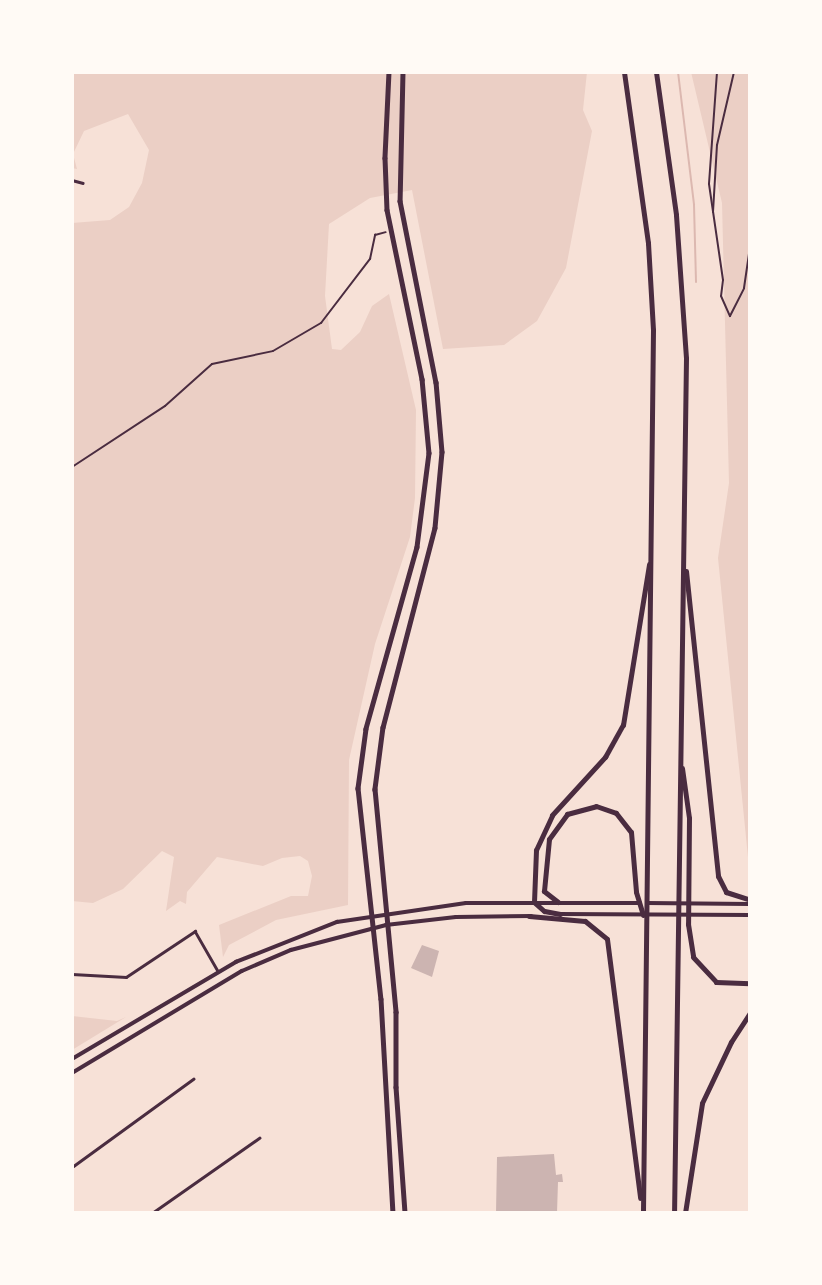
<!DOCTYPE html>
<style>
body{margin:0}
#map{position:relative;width:822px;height:1285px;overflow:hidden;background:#f7e1d7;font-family:"Noto Sans",sans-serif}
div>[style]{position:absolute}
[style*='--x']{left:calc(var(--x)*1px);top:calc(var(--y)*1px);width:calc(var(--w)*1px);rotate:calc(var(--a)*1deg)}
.green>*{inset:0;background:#ebcfc5}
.stream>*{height:2px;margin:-1px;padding:0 1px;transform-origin:1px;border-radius:1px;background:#dcb8b0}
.building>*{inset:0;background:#ccb4b1}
.path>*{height:2px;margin:-1px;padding:0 1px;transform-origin:1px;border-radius:1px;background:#4a2c40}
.minor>*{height:2.5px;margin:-1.25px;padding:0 1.25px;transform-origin:1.25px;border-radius:1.25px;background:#4a2c40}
.secondary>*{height:3.5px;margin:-1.75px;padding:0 1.75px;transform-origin:1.75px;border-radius:1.75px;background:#4a2c40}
.primary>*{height:4.5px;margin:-2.25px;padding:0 2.25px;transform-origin:2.25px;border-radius:2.25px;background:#4a2c40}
.motorway>*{height:5px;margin:-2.5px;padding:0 2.5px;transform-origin:2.5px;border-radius:2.5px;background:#4a2c40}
span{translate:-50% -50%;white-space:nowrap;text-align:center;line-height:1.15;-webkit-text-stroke:5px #fffaf5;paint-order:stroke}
.frame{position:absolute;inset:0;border:74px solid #fffaf5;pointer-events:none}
</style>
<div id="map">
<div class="green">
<div style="clip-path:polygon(72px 72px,587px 72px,583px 110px,592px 131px,566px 268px,537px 321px,504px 345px,443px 349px,412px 190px,370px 198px,329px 224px,325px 296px,332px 349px,341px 350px,360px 332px,372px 306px,389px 294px,416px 410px,415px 498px,410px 537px,375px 644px,349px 760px,348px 905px,276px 920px,229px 945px,223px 957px,219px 925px,291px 896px,308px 896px,312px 876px,308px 861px,300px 856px,282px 858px,263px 866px,217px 857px,187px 892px,186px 904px,180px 901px,166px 911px,174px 857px,162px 851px,123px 889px,93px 903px,72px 901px,72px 223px,110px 220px,129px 207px,142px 183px,149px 150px,128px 114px,84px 131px,73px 154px,77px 169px,72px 168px)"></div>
<div style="clip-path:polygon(691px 72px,750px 72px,750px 877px,718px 558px,729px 483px,722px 203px)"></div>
<div style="clip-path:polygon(72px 1016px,117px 1021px,126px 1017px,72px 1050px)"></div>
</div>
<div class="stream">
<div style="--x:678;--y:72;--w:134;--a:83.1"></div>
<div style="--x:694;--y:205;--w:77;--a:88.5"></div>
</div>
<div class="building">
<div style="clip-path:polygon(422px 945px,439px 951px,432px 977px,411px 968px)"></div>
<div style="clip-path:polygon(554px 1154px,556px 1175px,562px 1174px,563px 1182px,558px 1182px,557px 1213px,496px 1213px,497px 1157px)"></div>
</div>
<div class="path">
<div style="--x:717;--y:72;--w:112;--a:94.1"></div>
<div style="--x:709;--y:184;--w:97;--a:81.7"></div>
<div style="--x:723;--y:280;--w:16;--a:97"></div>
<div style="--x:721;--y:296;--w:22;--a:66"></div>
<div style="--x:730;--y:316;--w:31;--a:-63"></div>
<div style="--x:744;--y:288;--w:41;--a:-81.7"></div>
<div style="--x:713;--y:212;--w:67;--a:-86.6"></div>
<div style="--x:717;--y:145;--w:75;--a:-76.9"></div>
<div style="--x:72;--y:467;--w:111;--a:-33.3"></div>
<div style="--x:165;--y:406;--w:63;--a:-41.8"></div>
<div style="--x:212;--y:364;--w:62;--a:-12"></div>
<div style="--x:273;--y:351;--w:56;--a:-30.3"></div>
<div style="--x:321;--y:323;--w:81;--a:-52.6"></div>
<div style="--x:370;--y:259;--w:25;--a:-78"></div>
<div style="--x:375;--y:235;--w:11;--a:-15"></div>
</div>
<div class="minor">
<div style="--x:72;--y:180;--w:11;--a:15"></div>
<div style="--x:72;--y:974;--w:54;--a:3.2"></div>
<div style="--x:126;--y:977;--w:83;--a:-33.7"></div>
<div style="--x:195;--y:931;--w:46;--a:60.1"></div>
<div style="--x:72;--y:1167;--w:150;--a:-36"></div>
<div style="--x:152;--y:1213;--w:131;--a:-35"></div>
</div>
<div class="secondary">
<div style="--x:647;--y:903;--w:103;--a:0.6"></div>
<div style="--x:559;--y:914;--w:191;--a:0.3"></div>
<div style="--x:72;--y:1059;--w:191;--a:-30.6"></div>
<div style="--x:236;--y:962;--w:109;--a:-21.6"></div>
<div style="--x:337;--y:922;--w:130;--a:-8.4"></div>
<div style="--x:466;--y:903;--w:174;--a:0"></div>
<div style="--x:72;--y:1073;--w:198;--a:-31"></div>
<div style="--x:242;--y:971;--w:53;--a:-23.2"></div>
<div style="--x:291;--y:950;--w:98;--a:-14.7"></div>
<div style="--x:386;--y:925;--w:70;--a:-6.5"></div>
<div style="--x:456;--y:917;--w:75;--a:-0.8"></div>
</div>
<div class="primary">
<div style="--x:389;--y:72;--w:86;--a:92.7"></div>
<div style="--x:385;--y:158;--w:52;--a:87.8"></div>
<div style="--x:387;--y:210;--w:173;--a:78.3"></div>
<div style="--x:422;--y:379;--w:74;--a:84.6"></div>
<div style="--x:429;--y:453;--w:95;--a:97.3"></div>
<div style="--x:417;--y:547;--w:189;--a:105.7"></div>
<div style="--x:366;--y:729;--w:60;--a:97.7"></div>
<div style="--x:358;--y:788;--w:212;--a:83.8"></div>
<div style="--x:381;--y:999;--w:214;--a:86.8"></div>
<div style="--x:403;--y:72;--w:129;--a:91.3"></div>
<div style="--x:400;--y:201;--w:185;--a:78.8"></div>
<div style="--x:436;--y:382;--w:70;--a:85.1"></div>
<div style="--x:442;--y:452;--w:76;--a:95.3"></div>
<div style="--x:435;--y:528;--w:206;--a:104.6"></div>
<div style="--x:383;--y:727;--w:63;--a:97.4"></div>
<div style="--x:375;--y:789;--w:224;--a:84.6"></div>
<div style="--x:396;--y:1012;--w:75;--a:90"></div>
<div style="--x:396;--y:1087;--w:126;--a:85.9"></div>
</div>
<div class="motorway">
<div style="--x:624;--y:72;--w:173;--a:82"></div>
<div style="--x:648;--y:243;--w:87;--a:86.7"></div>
<div style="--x:653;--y:330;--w:883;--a:90.65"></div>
<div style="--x:656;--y:72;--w:144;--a:82"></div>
<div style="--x:676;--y:215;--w:143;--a:86"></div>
<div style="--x:686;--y:358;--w:855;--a:90.8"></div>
<div style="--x:686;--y:571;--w:307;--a:84"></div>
<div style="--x:718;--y:876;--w:18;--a:63"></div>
<div style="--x:726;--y:892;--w:25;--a:18"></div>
<div style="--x:682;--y:768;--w:50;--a:82"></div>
<div style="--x:689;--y:818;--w:106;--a:90.5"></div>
<div style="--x:688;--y:924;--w:33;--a:81"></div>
<div style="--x:693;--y:957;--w:34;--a:47"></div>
<div style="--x:716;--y:982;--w:34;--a:2"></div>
<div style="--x:558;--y:902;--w:18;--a:-142"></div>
<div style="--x:544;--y:891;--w:52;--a:-84.5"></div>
<div style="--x:549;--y:839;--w:31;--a:-54"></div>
<div style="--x:567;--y:814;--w:30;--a:-15"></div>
<div style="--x:596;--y:806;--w:21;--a:19"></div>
<div style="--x:616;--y:813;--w:24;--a:52"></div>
<div style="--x:631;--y:832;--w:60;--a:85.2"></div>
<div style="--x:636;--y:892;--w:24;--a:73"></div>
<div style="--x:560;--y:914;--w:16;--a:-169"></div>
<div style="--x:544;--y:911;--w:13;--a:-138"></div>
<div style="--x:534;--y:902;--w:52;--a:-87.8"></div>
<div style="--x:536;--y:850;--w:38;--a:-65"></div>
<div style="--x:552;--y:815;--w:79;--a:-47.6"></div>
<div style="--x:605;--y:757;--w:37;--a:-61"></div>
<div style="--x:623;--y:725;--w:163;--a:-80.8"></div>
<div style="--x:529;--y:916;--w:56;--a:5.1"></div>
<div style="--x:585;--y:921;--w:28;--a:39"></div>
<div style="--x:607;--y:939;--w:261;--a:82.7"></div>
<div style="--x:685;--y:1213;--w:111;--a:-81.2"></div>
<div style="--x:702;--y:1103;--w:68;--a:-64.6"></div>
<div style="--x:731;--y:1042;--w:35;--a:-57"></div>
</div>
<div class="frame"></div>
</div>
